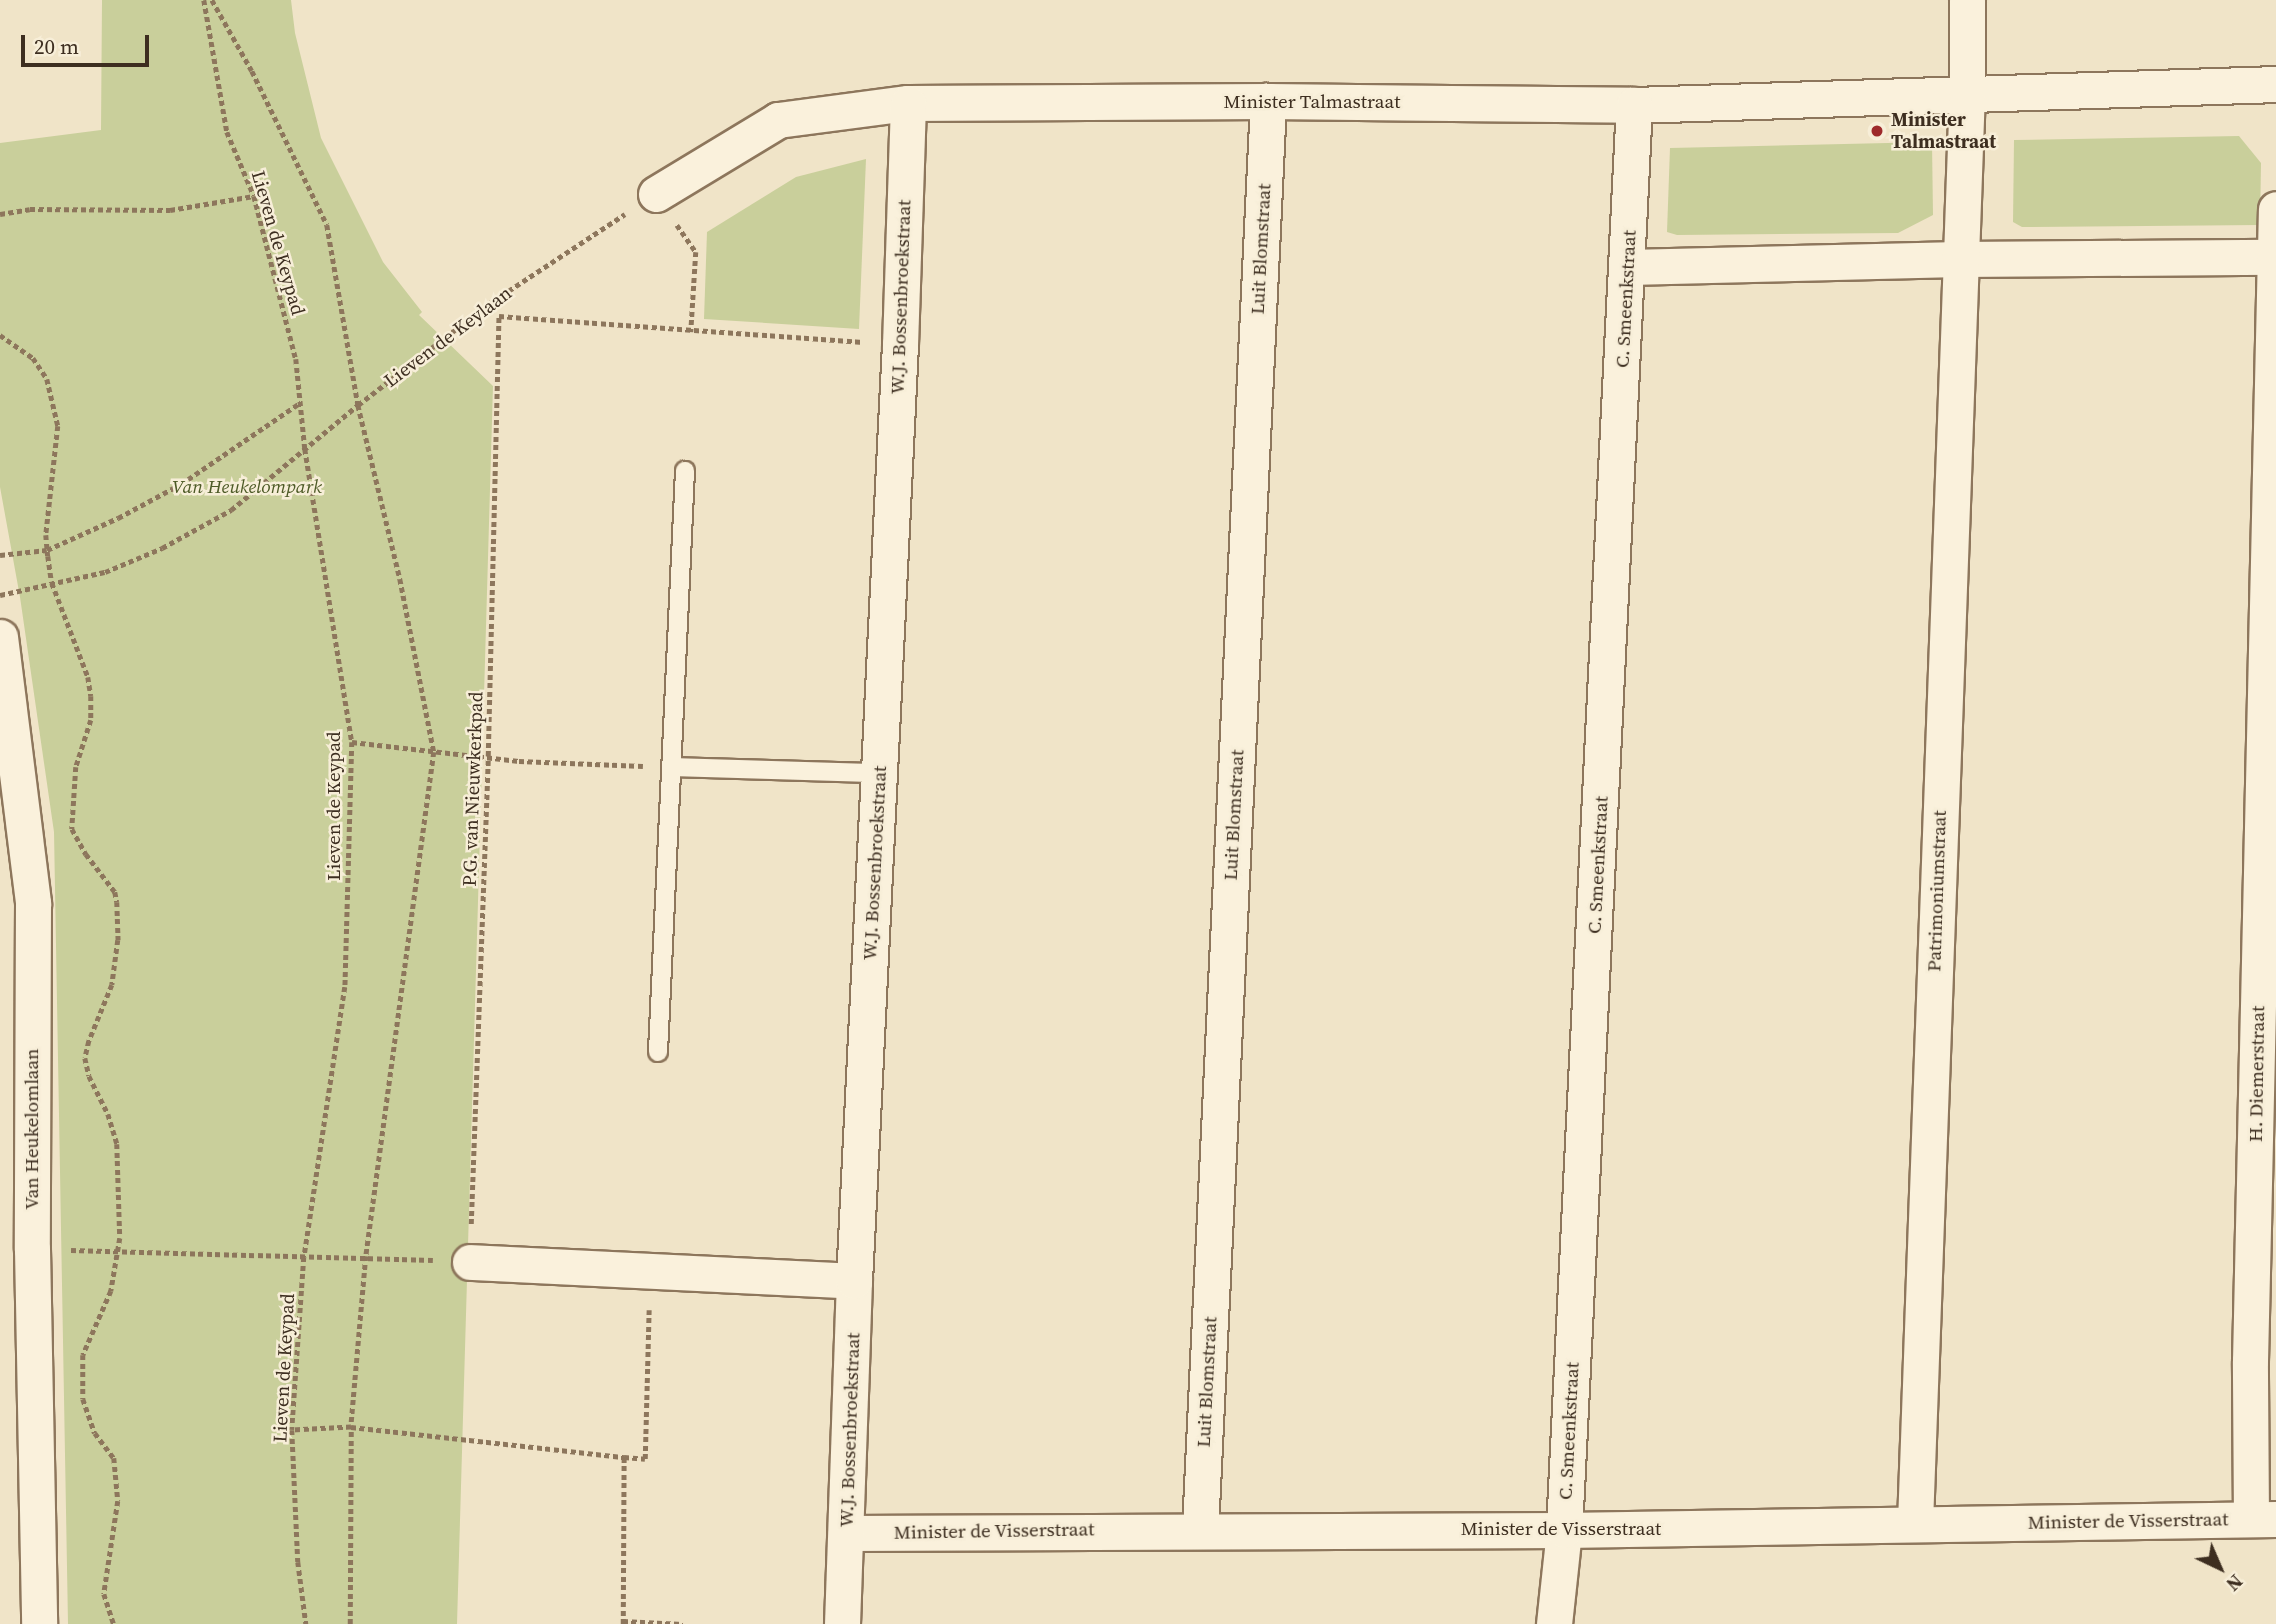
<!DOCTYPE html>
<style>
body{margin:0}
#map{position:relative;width:2276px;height:1624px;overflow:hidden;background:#f0e4c8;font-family:"Source Serif 4",serif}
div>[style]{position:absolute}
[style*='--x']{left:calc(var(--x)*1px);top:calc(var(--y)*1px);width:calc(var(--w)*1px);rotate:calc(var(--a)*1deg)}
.green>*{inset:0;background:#c9cf9b}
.path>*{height:4.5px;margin-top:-2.25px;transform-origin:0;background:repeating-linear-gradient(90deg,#8d765c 0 5px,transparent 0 8.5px)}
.roads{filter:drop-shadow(2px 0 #8d765c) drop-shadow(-2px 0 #8d765c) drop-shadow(0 2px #8d765c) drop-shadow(0 -2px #8d765c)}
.lane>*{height:18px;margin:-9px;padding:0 9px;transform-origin:9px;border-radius:9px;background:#faf1dc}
.street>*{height:35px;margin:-17.5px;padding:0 17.5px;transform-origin:17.5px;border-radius:17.5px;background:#faf1dc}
.dots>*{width:19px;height:19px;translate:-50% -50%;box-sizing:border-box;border:4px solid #f7eed8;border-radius:50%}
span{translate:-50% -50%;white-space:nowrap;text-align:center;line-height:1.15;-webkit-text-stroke:5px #f7eed8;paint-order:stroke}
.street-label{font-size:19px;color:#3d2e20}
.poi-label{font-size:19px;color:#3d2e20;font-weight:700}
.left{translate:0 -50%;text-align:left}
.park-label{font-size:19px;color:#4d5a26;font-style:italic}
.north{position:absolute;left:2185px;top:1533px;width:70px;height:70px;-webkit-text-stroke:5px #f7eed8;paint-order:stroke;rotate:136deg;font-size:19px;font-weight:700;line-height:28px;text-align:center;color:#3d2e20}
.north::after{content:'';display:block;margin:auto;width:24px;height:32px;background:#3d2e20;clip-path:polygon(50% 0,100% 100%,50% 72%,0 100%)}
.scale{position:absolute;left:21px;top:35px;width:128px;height:32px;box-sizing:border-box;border:4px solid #3d2e20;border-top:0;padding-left:9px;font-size:21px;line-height:24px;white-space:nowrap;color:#3d2e20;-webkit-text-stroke:5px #f7eed8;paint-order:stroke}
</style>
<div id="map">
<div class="green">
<div style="clip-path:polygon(102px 0,291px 0,295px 33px,321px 138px,383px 262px,422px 312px,419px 315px,493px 386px,457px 1624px,68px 1624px,54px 832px,20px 597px,0 487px,0 143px,101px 130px)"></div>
<div style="clip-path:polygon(2239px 136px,2261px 163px,2260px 225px,2022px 227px,2013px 222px,2014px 140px)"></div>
<div style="clip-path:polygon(1932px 142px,1933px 215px,1898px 233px,1677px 235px,1667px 232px,1670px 148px)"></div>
<div style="clip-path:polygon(866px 159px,859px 329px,704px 319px,707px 232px,796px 177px)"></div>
</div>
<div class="path">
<div style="--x:204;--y:0;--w:134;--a:80.1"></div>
<div style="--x:227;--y:132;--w:69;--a:67.1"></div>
<div style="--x:254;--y:196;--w:168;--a:75.6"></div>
<div style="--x:296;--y:359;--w:90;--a:84.3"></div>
<div style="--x:305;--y:449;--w:297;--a:80.9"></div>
<div style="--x:352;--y:742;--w:245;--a:91.6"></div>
<div style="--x:345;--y:987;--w:273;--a:98.6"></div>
<div style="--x:304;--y:1257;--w:173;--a:94"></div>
<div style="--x:292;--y:1430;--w:132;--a:87.4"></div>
<div style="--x:298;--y:1562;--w:63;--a:82.6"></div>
<div style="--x:212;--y:0;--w:81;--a:60.6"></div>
<div style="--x:252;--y:71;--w:171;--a:64"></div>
<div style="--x:327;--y:225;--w:183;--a:80.2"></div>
<div style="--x:358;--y:405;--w:179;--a:76.4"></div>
<div style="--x:400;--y:579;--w:176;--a:78.9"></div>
<div style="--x:434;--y:752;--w:509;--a:97.68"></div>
<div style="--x:366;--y:1256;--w:172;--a:95"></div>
<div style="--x:351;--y:1427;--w:59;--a:177.1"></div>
<div style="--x:0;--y:214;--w:30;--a:-9"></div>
<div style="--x:30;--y:209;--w:140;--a:0.4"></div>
<div style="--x:170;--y:210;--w:85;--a:-9.5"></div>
<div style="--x:677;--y:225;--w:33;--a:55"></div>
<div style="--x:696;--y:252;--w:80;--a:93.6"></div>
<div style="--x:0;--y:335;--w:40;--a:34.9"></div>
<div style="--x:33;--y:358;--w:25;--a:56"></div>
<div style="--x:47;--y:379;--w:48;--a:76.8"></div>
<div style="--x:58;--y:426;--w:110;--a:96.3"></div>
<div style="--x:46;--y:535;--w:21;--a:85"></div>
<div style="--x:48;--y:556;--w:27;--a:82"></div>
<div style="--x:52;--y:583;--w:101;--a:69"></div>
<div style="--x:88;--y:677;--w:19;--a:81"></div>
<div style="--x:91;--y:696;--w:24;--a:90"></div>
<div style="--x:91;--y:720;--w:49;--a:107.7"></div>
<div style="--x:76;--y:767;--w:62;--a:93.7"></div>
<div style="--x:72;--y:829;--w:29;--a:61"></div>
<div style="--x:86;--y:854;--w:48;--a:52.7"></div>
<div style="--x:115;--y:892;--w:10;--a:79"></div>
<div style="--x:117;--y:902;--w:38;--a:88"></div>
<div style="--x:118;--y:940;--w:45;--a:97.6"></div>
<div style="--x:112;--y:985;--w:61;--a:112.3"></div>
<div style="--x:89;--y:1041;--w:17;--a:103"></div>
<div style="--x:85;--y:1058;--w:18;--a:77"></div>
<div style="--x:89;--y:1076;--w:42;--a:63.4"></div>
<div style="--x:108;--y:1114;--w:31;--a:73"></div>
<div style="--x:117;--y:1144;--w:94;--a:88.2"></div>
<div style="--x:120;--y:1238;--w:54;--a:99.6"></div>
<div style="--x:111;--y:1291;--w:70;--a:113.6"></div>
<div style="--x:83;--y:1355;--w:44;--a:90"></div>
<div style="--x:83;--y:1399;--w:36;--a:71"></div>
<div style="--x:95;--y:1433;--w:31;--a:53"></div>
<div style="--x:114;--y:1458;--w:43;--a:84.7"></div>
<div style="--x:118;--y:1501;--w:94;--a:98.6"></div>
<div style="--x:104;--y:1594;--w:32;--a:72"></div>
<div style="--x:0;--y:555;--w:47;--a:-6.1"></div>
<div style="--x:47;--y:550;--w:78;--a:-24.3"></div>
<div style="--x:118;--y:518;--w:72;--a:-28.4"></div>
<div style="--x:181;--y:484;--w:145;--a:-34.3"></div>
<div style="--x:0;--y:595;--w:107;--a:-12.4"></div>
<div style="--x:105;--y:572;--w:62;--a:-22.8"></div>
<div style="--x:162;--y:548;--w:79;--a:-28.8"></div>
<div style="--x:231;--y:510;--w:165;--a:-39.6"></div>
<div style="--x:358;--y:405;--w:163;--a:-37.8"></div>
<div style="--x:487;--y:305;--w:165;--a:-33.4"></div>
<div style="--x:352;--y:742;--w:168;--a:6.5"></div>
<div style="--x:519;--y:761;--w:124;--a:2.3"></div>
<div style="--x:471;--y:1224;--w:468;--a:-87.9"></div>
<div style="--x:488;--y:756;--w:440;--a:-88.6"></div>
<div style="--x:499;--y:316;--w:365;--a:4.1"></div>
<div style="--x:71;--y:1250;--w:362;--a:1.6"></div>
<div style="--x:623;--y:1621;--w:60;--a:2.9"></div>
<div style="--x:350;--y:1624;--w:197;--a:-89.7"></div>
<div style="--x:351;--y:1427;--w:275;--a:6.3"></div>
<div style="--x:623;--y:1624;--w:167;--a:-89.7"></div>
<div style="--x:624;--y:1457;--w:21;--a:5"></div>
<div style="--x:645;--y:1459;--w:149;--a:-88.5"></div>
</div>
<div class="roads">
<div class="lane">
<div style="--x:672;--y:767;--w:207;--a:1.7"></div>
<div style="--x:658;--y:1052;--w:582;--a:-87.34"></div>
</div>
<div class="street">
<div style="--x:656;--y:194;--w:143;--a:-31.2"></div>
<div style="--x:778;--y:120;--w:131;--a:-7.5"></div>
<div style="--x:908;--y:103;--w:360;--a:-0.3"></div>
<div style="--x:1268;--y:101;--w:366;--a:0.6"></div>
<div style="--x:1634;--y:105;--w:642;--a:-1.87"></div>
<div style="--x:1628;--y:267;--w:331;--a:-1.4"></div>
<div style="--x:1959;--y:259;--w:315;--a:-0.4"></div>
<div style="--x:0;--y:637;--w:268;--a:82.9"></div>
<div style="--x:33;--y:903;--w:346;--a:90.2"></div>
<div style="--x:32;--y:1249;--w:375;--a:88.9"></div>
<div style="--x:470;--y:1262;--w:384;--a:2.8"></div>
<div style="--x:2251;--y:1519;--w:158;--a:-90.4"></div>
<div style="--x:2250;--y:1361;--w:1152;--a:-88.71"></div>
<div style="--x:1915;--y:1523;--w:1430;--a:-87.92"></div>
<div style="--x:1967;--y:94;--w:94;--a:-90"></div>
<div style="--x:1200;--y:1529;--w:1430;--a:-87.27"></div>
<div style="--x:846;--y:1533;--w:718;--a:-0.24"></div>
<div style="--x:1564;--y:1530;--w:712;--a:-0.89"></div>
<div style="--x:842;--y:1624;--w:343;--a:-88"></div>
<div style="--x:854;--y:1281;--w:937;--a:-87.19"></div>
<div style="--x:900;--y:345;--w:242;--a:-88.1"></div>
<div style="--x:1554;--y:1624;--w:95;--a:-83.9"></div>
<div style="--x:1564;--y:1530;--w:1427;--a:-87.19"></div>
</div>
</div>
<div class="dots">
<div style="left:1877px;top:131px;background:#9e2a2b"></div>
</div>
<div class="street-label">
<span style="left:1312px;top:102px">Minister Talmastraat</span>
<span style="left:278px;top:243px;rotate:74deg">Lieven de Keypad</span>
<span style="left:1261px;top:249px;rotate:-87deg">Luit Blomstraat</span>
<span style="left:901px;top:297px;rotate:-88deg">W.J. Bossenbroekstraat</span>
<span style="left:1626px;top:299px;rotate:-87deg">C. Smeenkstraat</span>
<span style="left:448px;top:337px;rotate:-37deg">Lieven de Keylaan</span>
<span style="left:473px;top:789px;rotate:-88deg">P.G. van Nieuwkerkpad</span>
<span style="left:334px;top:806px;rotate:-90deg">Lieven de Keypad</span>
<span style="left:1234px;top:815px;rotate:-87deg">Luit Blomstraat</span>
<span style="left:875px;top:863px;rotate:-87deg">W.J. Bossenbroekstraat</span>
<span style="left:1598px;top:865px;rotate:-87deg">C. Smeenkstraat</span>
<span style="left:1937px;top:891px;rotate:-88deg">Patrimoniumstraat</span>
<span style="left:2257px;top:1074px;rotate:-89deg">H. Diemerstraat</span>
<span style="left:32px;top:1129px;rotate:-90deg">Van Heukelomlaan</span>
<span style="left:284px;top:1368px;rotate:-87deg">Lieven de Keypad</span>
<span style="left:1207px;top:1382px;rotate:-87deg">Luit Blomstraat</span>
<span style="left:850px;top:1430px;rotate:-88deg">W.J. Bossenbroekstraat</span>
<span style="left:1569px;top:1431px;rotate:-87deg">C. Smeenkstraat</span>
<span style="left:2128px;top:1521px;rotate:-1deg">Minister de Visserstraat</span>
<span style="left:1561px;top:1529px">Minister de Visserstraat</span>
<span style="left:994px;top:1531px;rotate:-1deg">Minister de Visserstraat</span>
</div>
<div class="poi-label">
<span class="left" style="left:1891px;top:131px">Minister<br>Talmastraat</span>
</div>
<div class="park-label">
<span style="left:247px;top:487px">Van Heukelompark</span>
</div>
<div class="north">N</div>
<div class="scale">20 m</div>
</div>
